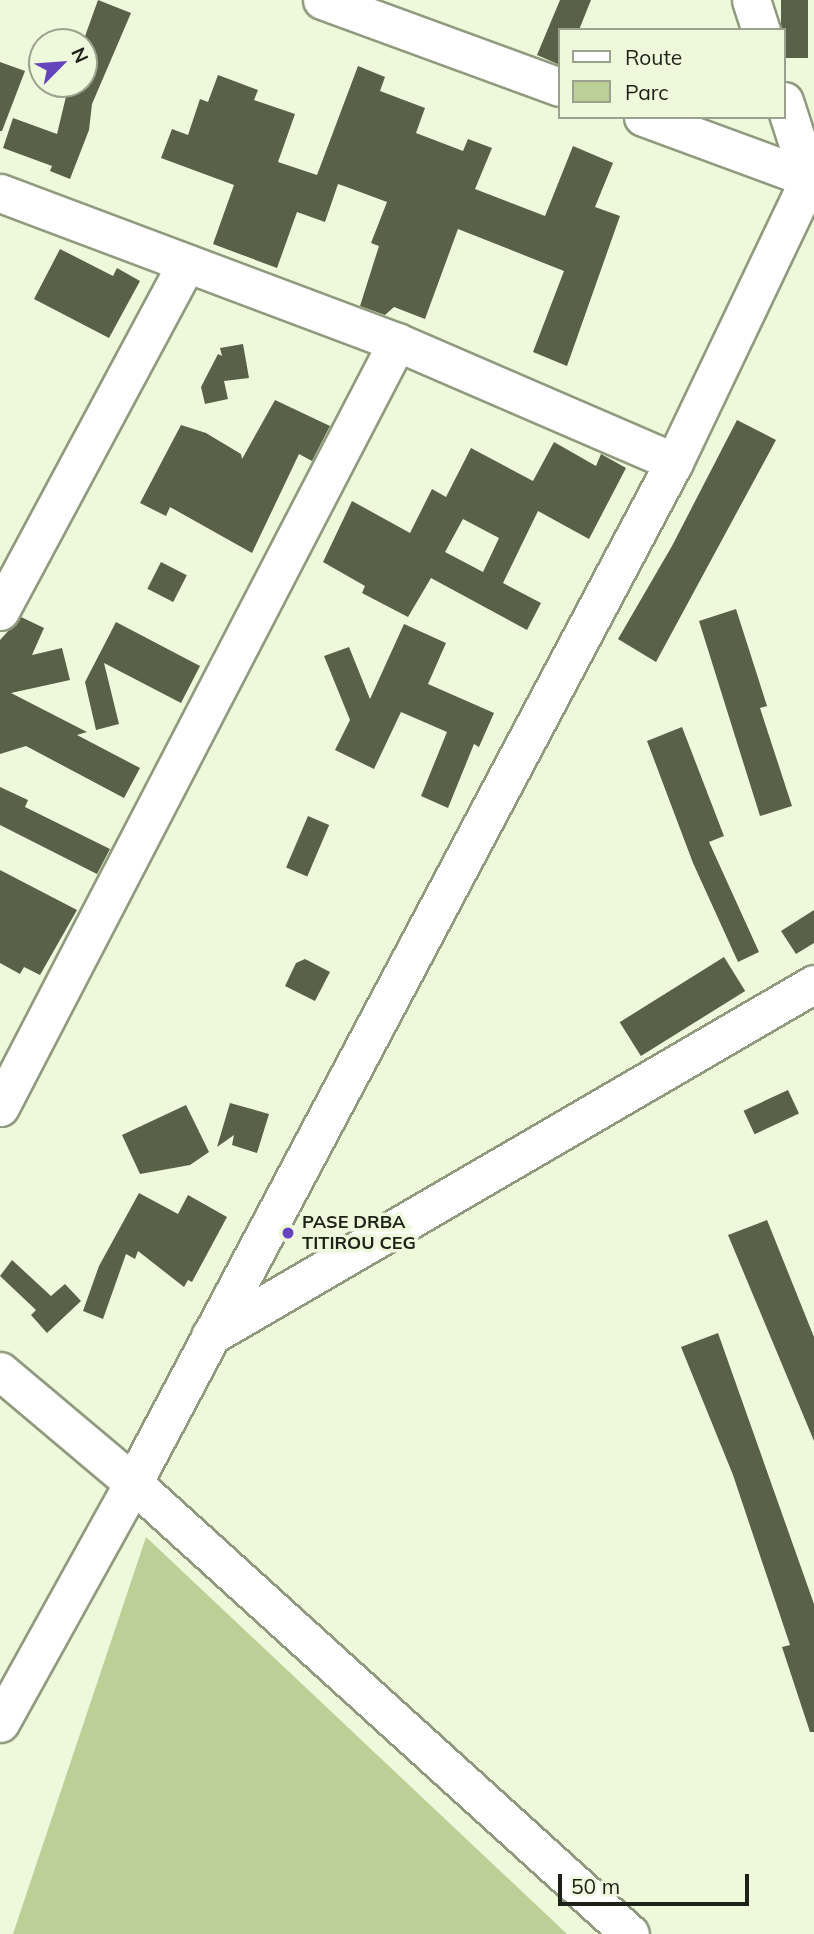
<!DOCTYPE html>
<style>
body{margin:0}
#map{position:relative;width:814px;height:1934px;overflow:hidden;background:#eef8db;font-family:Mulish,sans-serif}
div>[style]{position:absolute}
[style*='--x']{left:calc(var(--x)*1px);top:calc(var(--y)*1px);width:calc(var(--w)*1px);rotate:calc(var(--a)*1deg)}
.green>*{inset:0;background:#bccf97}
.building>*{inset:0;background:#596149;transform-origin:0 0}
.roads{filter:drop-shadow(2px 0 #909a7f) drop-shadow(-2px 0 #909a7f) drop-shadow(0 2px #909a7f) drop-shadow(0 -2px #909a7f)}
.minor>*{height:37px;margin:-18.5px;padding:0 18.5px;transform-origin:18.5px;border-radius:18.5px;background:#fff}
.dots>*{width:19px;height:19px;translate:-50% -50%;box-sizing:border-box;border:4px solid #eef8db;border-radius:50%}
span{translate:-50% -50%;white-space:nowrap;text-align:center;line-height:1.15;-webkit-text-stroke:7px #eef8db;paint-order:stroke}
.poi-label{font-size:18px;color:#1d2117;font-weight:700}
.left{translate:0 -50%;text-align:left}
.legend{position:absolute;left:558px;top:28px;width:228px;height:91px;box-sizing:border-box;background:#eef8db;border:2px solid #9aa28d;margin:0;padding:9px 12px;list-style:none;font-size:21px;color:#1d2117}
.legend li{display:flex;align-items:center;gap:14px;height:35px}
.legend b{width:35px;border:2px solid #9aa28d}
.north{position:absolute;left:28px;top:28px;width:70px;height:70px;box-sizing:border-box;background:#eef8db;border:2px solid #9aa28d;border-radius:50%;rotate:65deg;font-size:19px;font-weight:700;line-height:28px;text-align:center;color:#1d2117}
.north::after{content:'';display:block;margin:auto;width:24px;height:32px;background:#6445be;clip-path:polygon(50% 0,100% 100%,50% 72%,0 100%)}
.scale{position:absolute;left:558px;top:1874px;width:191px;height:32px;box-sizing:border-box;border:4px solid #1d2117;border-top:0;padding-left:9px;font-size:21px;line-height:24px;white-space:nowrap;color:#1d2117;-webkit-text-stroke:5px #eef8db;paint-order:stroke}
</style>
<div id="map">
<div class="green">
<div style="clip-path:polygon(146px 1537px,567px 1934px,13px 1934px)"></div>
</div>
<div class="building">
<div style="clip-path:polygon(98px 0,131px 13px,92px 104px,89px 130px,70px 179px,50px 171px,52px 166px,3px 148px,13px 118px,57px 134px,69px 84px,84px 84px,84px 39px)"></div>
<div style="clip-path:polygon(560px 0,591px 0,579px 30px,560px 30px,560px 65px,537px 55px)"></div>
<div style="left:781px;top:0;width:27px;height:58px"></div>
<div style="clip-path:polygon(0 62px,25px 71px,2px 131px,0 131px)"></div>
<div style="clip-path:polygon(358px 66px,385px 77px,380px 91px,425px 108px,416px 133px,463px 151px,468px 139px,492px 148px,475px 189px,545px 216px,573px 146px,613px 163px,595px 207px,620px 216px,567px 366px,533px 352px,564px 271px,458px 229px,425px 319px,394px 307px,385px 315px,360px 306px,379px 246px,371px 243px,387px 202px,344px 186px,338px 184px,325px 222px,297px 212px,277px 268px,213px 244px,234px 185px,161px 158px,172px 129px,188px 135px,200px 99px,208px 102px,218px 75px,258px 90px,254px 100px,295px 114px,278px 162px,317px 175px)"></div>
<div style="clip-path:polygon(60px 249px,113px 276px,117px 268px,140px 281px,109px 338px,34px 299px)"></div>
<div style="clip-path:polygon(243px 344px,249px 378px,224px 381px,228px 399px,205px 404px,201px 387px,218px 354px,222px 356px,220px 348px)"></div>
<div style="clip-path:polygon(275px 400px,330px 426px,312px 461px,299px 454px,252px 553px,170px 507px,166px 516px,140px 503px,181px 425px,206px 433px,241px 454px,242px 459px)"></div>
<div style="clip-path:polygon(737px 420px,776px 440px,656px 662px,618px 639px,672px 546px)"></div>
<div style="clip-path:polygon(evenodd,554px 442px,596px 466px,601px 454px,626px 468px,589px 539px,538px 511px,503px 583px,541px 603px,527px 630px,431px 578px,408px 617px,362px 593px,365px 586px,323px 562px,352px 501px,410px 533px,432px 489px,446px 497px,471px 448px,533px 481px,554px 442px,463px 519px,499px 538px,483px 572px,445px 552px,463px 519px)"></div>
<div style="left:161px;top:562px;width:29px;height:30px;rotate:27deg"></div>
<div style="clip-path:polygon(736px 609px,767px 706px,760px 708px,792px 806px,760px 816px,699px 621px)"></div>
<div style="clip-path:polygon(21px 617px,44px 628px,32px 655px,62px 648px,70px 680px,11px 693px,87px 732px,77px 735px,140px 768px,124px 798px,26px 746px,0 754px,0 640px)"></div>
<div style="clip-path:polygon(116px 622px,200px 666px,181px 703px,104px 663px,119px 724px,96px 730px,85px 682px)"></div>
<div style="clip-path:polygon(404px 624px,446px 643px,428px 684px,494px 713px,479px 747px,474px 744px,448px 808px,421px 796px,447px 732px,401px 712px,374px 769px,335px 750px,350px 720px,324px 656px,349px 647px,370px 699px)"></div>
<div style="clip-path:polygon(682px 727px,724px 836px,709px 842px,759px 952px,738px 962px,693px 863px,647px 741px)"></div>
<div style="clip-path:polygon(0 787px,28px 800px,25px 807px,110px 849px,97px 874px,0 825px)"></div>
<div style="left:308px;top:816px;width:23px;height:56px;rotate:23deg"></div>
<div style="clip-path:polygon(0 870px,77px 910px,40px 975px,24px 967px,20px 974px,0 963px)"></div>
<div style="clip-path:polygon(814px 910px,814px 943px,796px 954px,781px 931px)"></div>
<div style="left:724px;top:957px;width:40px;height:123px;rotate:58deg"></div>
<div style="clip-path:polygon(305px 959px,330px 972px,315px 1001px,285px 986px,296px 963px)"></div>
<div style="left:788px;top:1090px;width:26px;height:49px;rotate:65deg"></div>
<div style="clip-path:polygon(230px 1103px,269px 1114px,257px 1153px,232px 1145px,234px 1135px,217px 1147px)"></div>
<div style="clip-path:polygon(186px 1105px,209px 1152px,190px 1165px,140px 1174px,122px 1135px)"></div>
<div style="clip-path:polygon(139px 1193px,178px 1214px,188px 1195px,227px 1217px,192px 1282px,188px 1280px,184px 1287px,138px 1251px,135px 1259px,126px 1254px,103px 1319px,83px 1311px,99px 1266px)"></div>
<div style="clip-path:polygon(767px 1220px,814px 1337px,814px 1441px,728px 1235px)"></div>
<div style="clip-path:polygon(12px 1260px,51px 1296px,65px 1284px,81px 1301px,47px 1333px,31px 1315px,36px 1310px,0 1276px)"></div>
<div style="clip-path:polygon(718px 1333px,814px 1604px,814px 1732px,810px 1732px,782px 1647px,790px 1645px,733px 1475px,681px 1347px)"></div>
</div>
<div class="roads">
<div class="minor">
<div style="--x:322;--y:0;--w:253;--a:20.1"></div>
<div style="--x:751;--y:0;--w:32;--a:72"></div>
<div style="--x:784;--y:101;--w:98;--a:72.1"></div>
<div style="--x:643;--y:117;--w:177;--a:20.2"></div>
<div style="--x:0;--y:193;--w:424;--a:20.6"></div>
<div style="--x:397;--y:342;--w:302;--a:23.4"></div>
<div style="--x:0;--y:611;--w:394;--a:-61.8"></div>
<div style="--x:0;--y:1107;--w:862;--a:-62.57"></div>
<div style="--x:210;--y:1336;--w:699;--a:-30.23"></div>
<div style="--x:0;--y:1371;--w:174;--a:40.1"></div>
<div style="--x:133;--y:1483;--w:671;--a:42.22"></div>
<div style="--x:0;--y:1723;--w:274;--a:-61"></div>
<div style="--x:133;--y:1483;--w:1155;--a:-62.08"></div>
<div style="--x:674;--y:462;--w:325;--a:-64.5"></div>
</div>
</div>
<div class="dots">
<div style="left:288px;top:1233px;background:#6445be"></div>
</div>
<div class="poi-label">
<span class="left" style="left:302px;top:1233px">PASE DRBA<br>TITIROU CEG</span>
</div>
<ul class="legend">
<li><b style="height:9px;background:#fff"></b>Route</li>
<li><b style="height:19px;background:#bccf97"></b>Parc</li>
</ul>
<div class="north">N</div>
<div class="scale">50 m</div>
</div>
